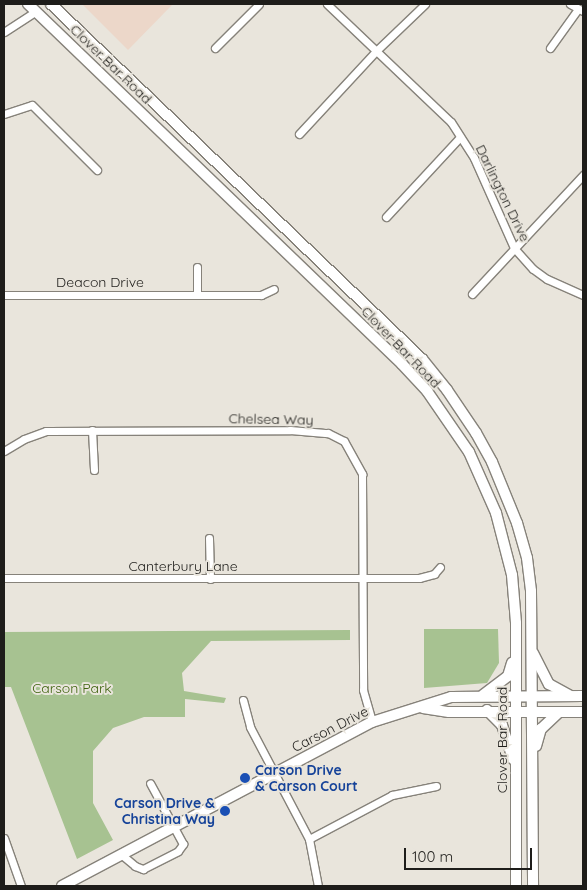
<!DOCTYPE html>
<style>
body{margin:0}
#map{position:relative;width:587px;height:890px;overflow:hidden;background:#e9e5dc;font-family:Quicksand,sans-serif}
div>[style]{position:absolute}
[style*='--x']{left:calc(var(--x)*1px);top:calc(var(--y)*1px);width:calc(var(--w)*1px);rotate:calc(var(--a)*1deg)}
.commercial>*{inset:0;background:#ecd7c9}
.green>*{inset:0;background:#a7c291}
.roads{filter:drop-shadow(1px 0 #86827a) drop-shadow(-1px 0 #86827a) drop-shadow(0 1px #86827a) drop-shadow(0 -1px #86827a)}
.street>*{height:7px;margin:-3.5px;padding:0 3.5px;transform-origin:3.5px;border-radius:3.5px;background:#fff}
.secondary>*{height:10px;margin:-5px;padding:0 5px;transform-origin:5px;border-radius:5px;background:#fff}
.dots>*{width:14px;height:14px;translate:-50% -50%;box-sizing:border-box;border:2px solid #e9e5dc;border-radius:50%}
span{translate:-50% -50%;white-space:nowrap;text-align:center;line-height:1.15;-webkit-text-stroke:4px #e9e5dc;paint-order:stroke}
.street-label{font-size:14px;color:#1e1d1a}
.park-label{font-size:14px;color:#3e630e}
.transit-label{font-size:14px;color:#164399;font-weight:700}
.left{translate:0 -50%;text-align:left}
.right{translate:-100% -50%;text-align:right}
.frame{position:absolute;inset:0;border:5px solid #1e1d1a;pointer-events:none}
.scale{position:absolute;left:404px;top:848px;width:128px;height:22px;box-sizing:border-box;border:2px solid #1e1d1a;border-top:0;padding-left:6px;font-size:15px;line-height:18px;white-space:nowrap;color:#1e1d1a;-webkit-text-stroke:4px #e9e5dc;paint-order:stroke}
</style>
<div id="map">
<div class="commercial">
<div style="clip-path:polygon(82px 4px,173px 4px,128px 50px)"></div>
</div>
<div class="green">
<div style="clip-path:polygon(424px 629px,498px 629px,499px 663px,487px 683px,424px 688px)"></div>
<div style="clip-path:polygon(350px 630px,350px 640px,211px 641px,182px 673px,184px 691px,226px 698px,224px 703px,185px 699px,185px 717px,144px 717px,113px 728px,93px 751px,93px 803px,113px 840px,77px 859px,11px 687px,4px 687px,4px 632px)"></div>
</div>
<div class="roads">
<div class="street">
<div style="--x:327;--y:4;--w:171;--a:43.6"></div>
<div style="--x:451;--y:122;--w:43;--a:57.4"></div>
<div style="--x:474;--y:158;--w:98;--a:66"></div>
<div style="--x:514;--y:248;--w:28;--a:48"></div>
<div style="--x:533;--y:269;--w:17;--a:36"></div>
<div style="--x:547;--y:279;--w:39;--a:24"></div>
<div style="--x:570;--y:4;--w:15;--a:28"></div>
<div style="--x:4;--y:32;--w:38;--a:-33"></div>
<div style="--x:215;--y:48;--w:62;--a:-45"></div>
<div style="--x:550;--y:48;--w:48;--a:-54.3"></div>
<div style="--x:4;--y:114;--w:29;--a:-18"></div>
<div style="--x:32;--y:105;--w:92;--a:45"></div>
<div style="--x:299;--y:134;--w:113;--a:-47.1"></div>
<div style="--x:376;--y:51;--w:68;--a:-43.8"></div>
<div style="--x:386;--y:217;--w:109;--a:-47.2"></div>
<div style="--x:197;--y:267;--w:28;--a:90"></div>
<div style="--x:472;--y:294;--w:163;--a:-47"></div>
<div style="--x:4;--y:295;--w:257;--a:0"></div>
<div style="--x:261;--y:295;--w:14;--a:-25"></div>
<div style="--x:92;--y:430;--w:40;--a:87.1"></div>
<div style="--x:4;--y:451;--w:23;--a:-31"></div>
<div style="--x:24;--y:439;--w:23;--a:-20"></div>
<div style="--x:46;--y:431;--w:244;--a:-0.2"></div>
<div style="--x:290;--y:430;--w:38;--a:5"></div>
<div style="--x:328;--y:433;--w:18;--a:27"></div>
<div style="--x:344;--y:441;--w:38;--a:61"></div>
<div style="--x:362;--y:474;--w:216;--a:89.7"></div>
<div style="--x:363;--y:690;--w:33;--a:74"></div>
<div style="--x:209;--y:538;--w:41;--a:88.6"></div>
<div style="--x:4;--y:578;--w:415;--a:0"></div>
<div style="--x:419;--y:578;--w:16;--a:-15"></div>
<div style="--x:434;--y:574;--w:9;--a:-49"></div>
<div style="--x:243;--y:700;--w:28;--a:75"></div>
<div style="--x:250;--y:727;--w:127;--a:62.2"></div>
<div style="--x:309;--y:839;--w:48;--a:79.2"></div>
<div style="--x:4;--y:838;--w:51;--a:70.5"></div>
<div style="--x:309;--y:839;--w:94;--a:-27.9"></div>
<div style="--x:392;--y:795;--w:45;--a:-11.6"></div>
<div style="--x:122;--y:855;--w:17;--a:40"></div>
<div style="--x:135;--y:866;--w:9;--a:21"></div>
<div style="--x:143;--y:869;--w:39;--a:-27"></div>
<div style="--x:178;--y:851;--w:9;--a:-54"></div>
<div style="--x:183;--y:844;--w:69;--a:-118.4"></div>
</div>
<div class="secondary">
<div style="--x:28;--y:4;--w:519;--a:43.91"></div>
<div style="--x:402;--y:364;--w:37;--a:47"></div>
<div style="--x:427;--y:391;--w:74;--a:55.5"></div>
<div style="--x:469;--y:452;--w:67;--a:66.1"></div>
<div style="--x:496;--y:513;--w:64;--a:75.5"></div>
<div style="--x:512;--y:575;--w:48;--a:85.2"></div>
<div style="--x:516;--y:623;--w:263;--a:90"></div>
<div style="--x:51;--y:4;--w:513;--a:43.74"></div>
<div style="--x:422;--y:359;--w:40;--a:51"></div>
<div style="--x:447;--y:390;--w:52;--a:56"></div>
<div style="--x:476;--y:433;--w:33;--a:61"></div>
<div style="--x:492;--y:462;--w:66;--a:67.7"></div>
<div style="--x:517;--y:523;--w:36;--a:74"></div>
<div style="--x:527;--y:558;--w:33;--a:83"></div>
<div style="--x:531;--y:591;--w:295;--a:89.6"></div>
<div style="--x:533;--y:653;--w:35;--a:63"></div>
<div style="--x:549;--y:684;--w:23;--a:29"></div>
<div style="--x:483;--y:695;--w:31;--a:-37"></div>
<div style="--x:508;--y:676;--w:14;--a:-73"></div>
<div style="--x:423;--y:708;--w:26;--a:9"></div>
<div style="--x:449;--y:712;--w:134;--a:0"></div>
<div style="--x:487;--y:710;--w:21;--a:45"></div>
<div style="--x:502;--y:725;--w:36;--a:72"></div>
<div style="--x:536;--y:746;--w:18;--a:-74"></div>
<div style="--x:541;--y:729;--w:25;--a:-43"></div>
<div style="--x:62;--y:886;--w:351;--a:-27.9"></div>
<div style="--x:372;--y:722;--w:83;--a:-17.6"></div>
<div style="--x:451;--y:697;--w:132;--a:-0.4"></div>
</div>
</div>
<div class="dots">
<div style="left:245px;top:778px;background:#1a4fb4"></div>
<div style="left:225px;top:811px;background:#1a4fb4"></div>
</div>
<div class="street-label">
<span style="left:111px;top:64px;rotate:44deg">Clover Bar Road</span>
<span style="left:503px;top:193px;rotate:64deg">Darlington Drive</span>
<span style="left:100px;top:282px">Deacon Drive</span>
<span style="left:401px;top:347px;rotate:46deg">Clover Bar Road</span>
<span style="left:271px;top:419px;rotate:1deg">Chelsea Way</span>
<span style="left:183px;top:566px">Canterbury Lane</span>
<span style="left:330px;top:729px;rotate:-27deg">Carson Drive</span>
<span style="left:502px;top:740px;rotate:-90deg">Clover Bar Road</span>
</div>
<div class="park-label">
<span style="left:72px;top:688px">Carson Park</span>
</div>
<div class="transit-label">
<span class="left" style="left:255px;top:778px">Carson Drive<br>&amp; Carson Court</span>
<span class="right" style="left:215px;top:811px">Carson Drive &amp;<br>Christina Way</span>
</div>
<div class="frame"></div>
<div class="scale">100 m</div>
</div>
